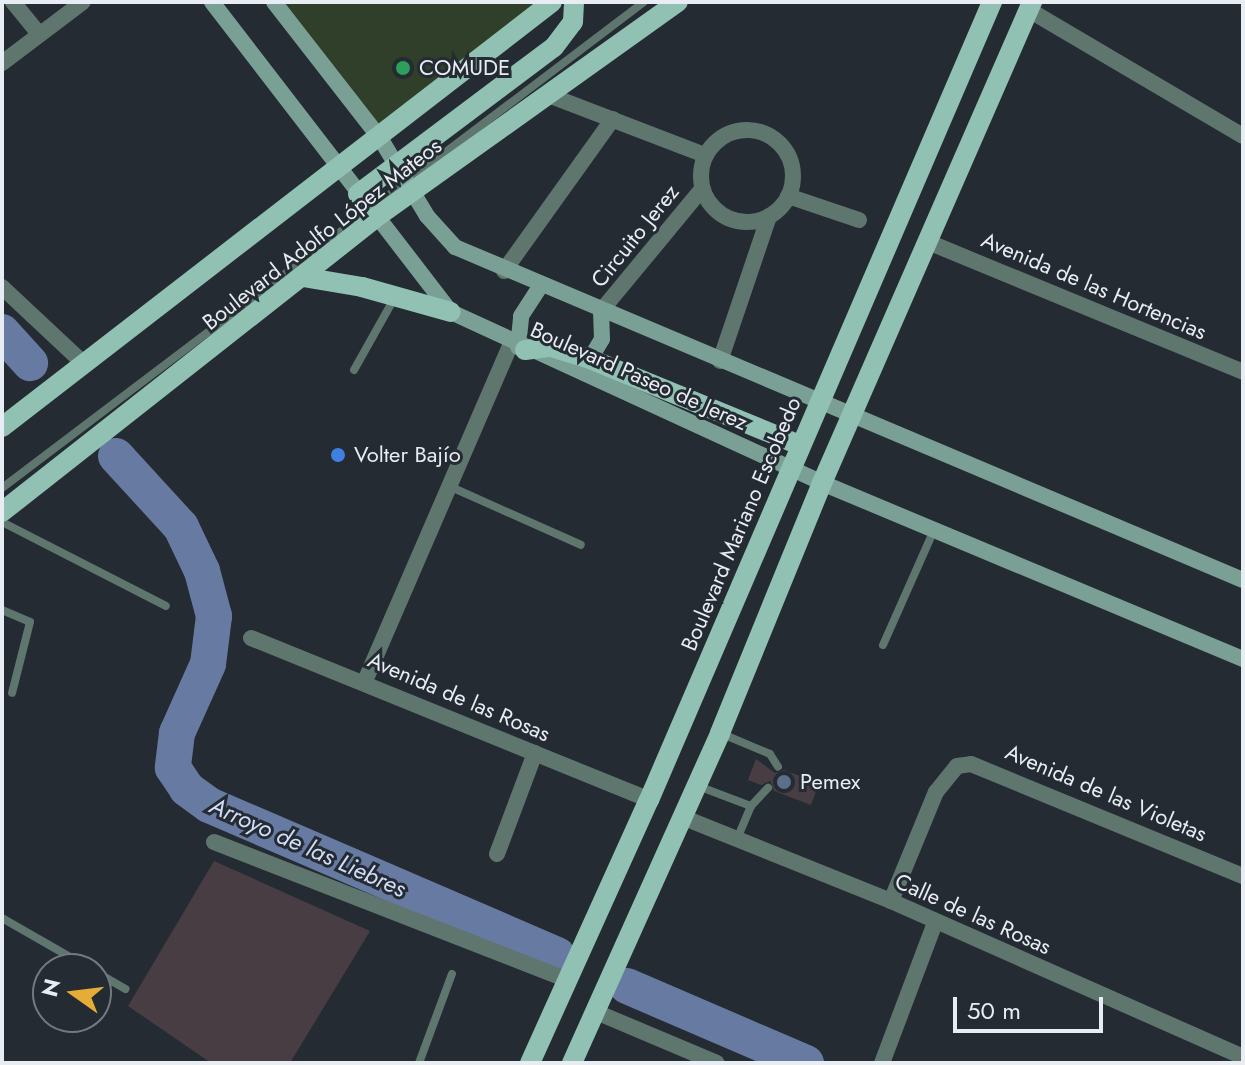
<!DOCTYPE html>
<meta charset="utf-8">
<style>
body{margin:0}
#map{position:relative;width:1245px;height:1065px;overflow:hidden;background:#242b33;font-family:Jost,sans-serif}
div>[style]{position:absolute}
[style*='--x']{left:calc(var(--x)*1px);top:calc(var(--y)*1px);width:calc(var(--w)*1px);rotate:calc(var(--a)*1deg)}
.green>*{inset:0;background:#303f29}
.river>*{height:36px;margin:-18px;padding:0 18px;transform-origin:18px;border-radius:18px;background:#677aa2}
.building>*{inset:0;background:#483d43}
.lane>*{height:8px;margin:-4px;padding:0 4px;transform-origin:4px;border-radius:4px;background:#5e766e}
.street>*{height:16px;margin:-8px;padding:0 8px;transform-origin:8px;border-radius:8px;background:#5e766e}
.street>.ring{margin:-8px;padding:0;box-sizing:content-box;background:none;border:16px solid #5e766e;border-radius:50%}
.secondary>*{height:16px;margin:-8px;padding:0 8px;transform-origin:8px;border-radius:8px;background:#7aa095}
.primary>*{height:20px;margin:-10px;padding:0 10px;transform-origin:10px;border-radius:10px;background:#90c1b2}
.dots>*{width:22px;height:22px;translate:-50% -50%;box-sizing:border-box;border:4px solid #242b33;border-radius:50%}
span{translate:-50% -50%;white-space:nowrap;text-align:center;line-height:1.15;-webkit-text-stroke:6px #242b33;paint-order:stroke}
.poi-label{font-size:22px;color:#e8edf3}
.left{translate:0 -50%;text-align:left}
.street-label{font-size:22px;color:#e8edf3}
.water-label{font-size:24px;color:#d1ddf7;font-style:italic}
.frame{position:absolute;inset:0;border:4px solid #e8edf3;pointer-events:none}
.north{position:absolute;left:32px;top:953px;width:80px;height:80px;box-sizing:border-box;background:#242b33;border:2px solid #727980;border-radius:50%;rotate:284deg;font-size:22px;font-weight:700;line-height:32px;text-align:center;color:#e8edf3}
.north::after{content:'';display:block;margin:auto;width:28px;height:36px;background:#e5ad36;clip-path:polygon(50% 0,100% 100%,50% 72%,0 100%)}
.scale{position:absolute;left:953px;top:997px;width:150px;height:36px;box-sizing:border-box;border:4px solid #e8edf3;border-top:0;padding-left:10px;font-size:24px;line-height:28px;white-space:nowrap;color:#e8edf3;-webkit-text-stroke:6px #242b33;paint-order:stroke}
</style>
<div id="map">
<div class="green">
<div style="clip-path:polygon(283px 2px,561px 2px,384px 134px)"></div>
</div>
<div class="river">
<div style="--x:2;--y:332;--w:42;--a:47.9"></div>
<div style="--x:116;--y:456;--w:96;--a:47.5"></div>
<div style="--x:181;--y:527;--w:49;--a:64.5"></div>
<div style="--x:202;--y:571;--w:47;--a:75.1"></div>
<div style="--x:214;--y:616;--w:48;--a:97.1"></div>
<div style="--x:208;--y:664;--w:76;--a:114.2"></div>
<div style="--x:177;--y:733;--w:35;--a:97"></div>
<div style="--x:173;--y:768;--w:25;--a:56"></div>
<div style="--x:187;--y:789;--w:27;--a:36"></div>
<div style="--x:209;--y:805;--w:379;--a:23.3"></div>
<div style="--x:627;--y:986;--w:195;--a:23.3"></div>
</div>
<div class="building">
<div style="clip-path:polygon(756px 759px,775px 773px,784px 770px,819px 783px,811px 805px,774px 791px,770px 781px,761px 785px,748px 780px)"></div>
<div style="clip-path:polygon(214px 861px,370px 931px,290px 1063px,211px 1063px,128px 1006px)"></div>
</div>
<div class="lane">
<div style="--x:354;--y:370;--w:84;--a:-60.7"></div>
<div style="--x:451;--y:487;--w:142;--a:24"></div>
<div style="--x:2;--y:488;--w:805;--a:-37.13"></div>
<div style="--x:2;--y:522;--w:184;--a:27.1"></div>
<div style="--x:2;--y:610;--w:30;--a:23"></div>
<div style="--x:30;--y:622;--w:73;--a:104.2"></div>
<div style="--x:883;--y:645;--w:126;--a:-66.1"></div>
<div style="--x:720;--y:733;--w:54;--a:22.8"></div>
<div style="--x:770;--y:754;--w:15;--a:58"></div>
<div style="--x:698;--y:786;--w:57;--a:20.7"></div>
<div style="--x:751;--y:806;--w:25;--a:-47"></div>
<div style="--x:737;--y:839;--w:36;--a:-67"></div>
<div style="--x:2;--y:918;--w:103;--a:29.8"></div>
<div style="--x:96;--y:972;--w:34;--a:30"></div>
<div style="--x:419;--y:1063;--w:95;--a:-69.7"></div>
</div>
<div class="street">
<div style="--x:13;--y:2;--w:41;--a:50.9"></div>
<div style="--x:1029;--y:10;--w:248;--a:30.5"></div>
<div style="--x:2;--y:63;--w:101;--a:-37"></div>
<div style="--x:551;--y:96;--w:165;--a:21"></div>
<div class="ring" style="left:701px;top:130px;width:76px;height:76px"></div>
<div style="--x:788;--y:196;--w:75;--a:18.7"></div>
<div style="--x:928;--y:242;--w:341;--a:22.4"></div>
<div style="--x:504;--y:271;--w:187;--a:-54.4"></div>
<div style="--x:2;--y:287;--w:108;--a:43.1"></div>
<div style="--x:601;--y:311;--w:158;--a:-50.4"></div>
<div style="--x:720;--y:361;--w:153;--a:-71.3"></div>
<div style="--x:251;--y:638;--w:430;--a:22.1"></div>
<div style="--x:365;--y:681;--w:367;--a:-66.6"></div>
<div style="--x:682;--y:817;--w:225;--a:21.9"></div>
<div style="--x:891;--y:901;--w:385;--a:23.9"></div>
<div style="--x:214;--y:842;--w:377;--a:21.3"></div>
<div style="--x:497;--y:854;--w:108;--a:-69.4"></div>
<div style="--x:891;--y:901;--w:118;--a:-67.6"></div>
<div style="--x:936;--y:792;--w:33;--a:-51"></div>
<div style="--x:957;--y:766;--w:14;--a:-8"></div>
<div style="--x:971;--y:764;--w:294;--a:22.4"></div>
<div style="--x:596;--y:1012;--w:131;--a:22.9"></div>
<div style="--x:882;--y:1063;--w:150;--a:-69.3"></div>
</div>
<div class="secondary">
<div style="--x:212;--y:2;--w:391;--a:52.4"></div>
<div style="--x:451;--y:312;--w:409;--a:24.7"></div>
<div style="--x:822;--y:483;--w:456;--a:22.7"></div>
<div style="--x:274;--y:2;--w:172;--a:52.1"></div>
<div style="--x:380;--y:138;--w:91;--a:58.9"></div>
<div style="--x:427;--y:216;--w:42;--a:47.9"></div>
<div style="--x:455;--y:247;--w:855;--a:22.91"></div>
<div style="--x:518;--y:347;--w:31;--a:-84"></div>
<div style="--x:521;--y:316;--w:35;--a:-57"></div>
<div style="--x:590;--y:359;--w:23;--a:-59"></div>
<div style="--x:602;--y:339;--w:28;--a:-92"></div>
</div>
<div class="primary">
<div style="--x:358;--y:194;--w:245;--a:-36.9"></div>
<div style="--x:554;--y:47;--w:31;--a:-53"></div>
<div style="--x:573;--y:22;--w:20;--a:-87"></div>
<div style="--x:303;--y:277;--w:60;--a:9.6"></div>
<div style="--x:362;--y:287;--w:92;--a:15.7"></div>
<div style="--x:525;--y:350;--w:26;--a:-7"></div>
<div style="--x:551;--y:347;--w:41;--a:17.1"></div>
<div style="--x:590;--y:359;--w:227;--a:22.3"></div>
<div style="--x:2;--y:427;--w:695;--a:-37.69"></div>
<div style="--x:2;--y:512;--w:475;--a:-38.2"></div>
<div style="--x:375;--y:218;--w:372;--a:-35.5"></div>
<div style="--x:530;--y:1063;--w:289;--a:-65.7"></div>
<div style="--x:649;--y:800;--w:869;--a:-66.74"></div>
<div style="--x:572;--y:1063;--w:362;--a:-65.8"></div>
<div style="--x:720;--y:733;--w:270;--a:-67.8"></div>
<div style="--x:822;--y:483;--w:525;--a:-66.41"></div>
</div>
<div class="dots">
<div style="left:403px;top:68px;background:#2e9e5b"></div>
<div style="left:338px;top:455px;background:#3f7fe0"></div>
<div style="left:784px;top:782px;background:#5c6f8a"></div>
</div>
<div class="poi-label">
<span class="left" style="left:419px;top:68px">COMUDE</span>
<span class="left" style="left:354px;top:455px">Volter Bajío</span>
<span class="left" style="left:800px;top:782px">Pemex</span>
</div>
<div class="street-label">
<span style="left:322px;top:234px;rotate:-38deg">Boulevard Adolfo López Mateos</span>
<span style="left:635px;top:236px;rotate:-51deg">Circuito Jerez</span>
<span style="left:1094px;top:286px;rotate:23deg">Avenida de las Hortencias</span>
<span style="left:639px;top:376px;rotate:24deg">Boulevard Paseo de Jerez</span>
<span style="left:741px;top:524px;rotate:-67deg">Boulevard Mariano Escobedo</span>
<span style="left:459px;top:697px;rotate:23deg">Avenida de las Rosas</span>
<span style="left:1106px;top:793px;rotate:23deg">Avenida de las Violetas</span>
<span style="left:973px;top:914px;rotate:24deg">Calle de las Rosas</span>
</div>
<div class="water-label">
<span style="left:308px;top:847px;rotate:24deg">Arroyo de las Liebres</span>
</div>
<div class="frame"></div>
<div class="north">N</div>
<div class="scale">50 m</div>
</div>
